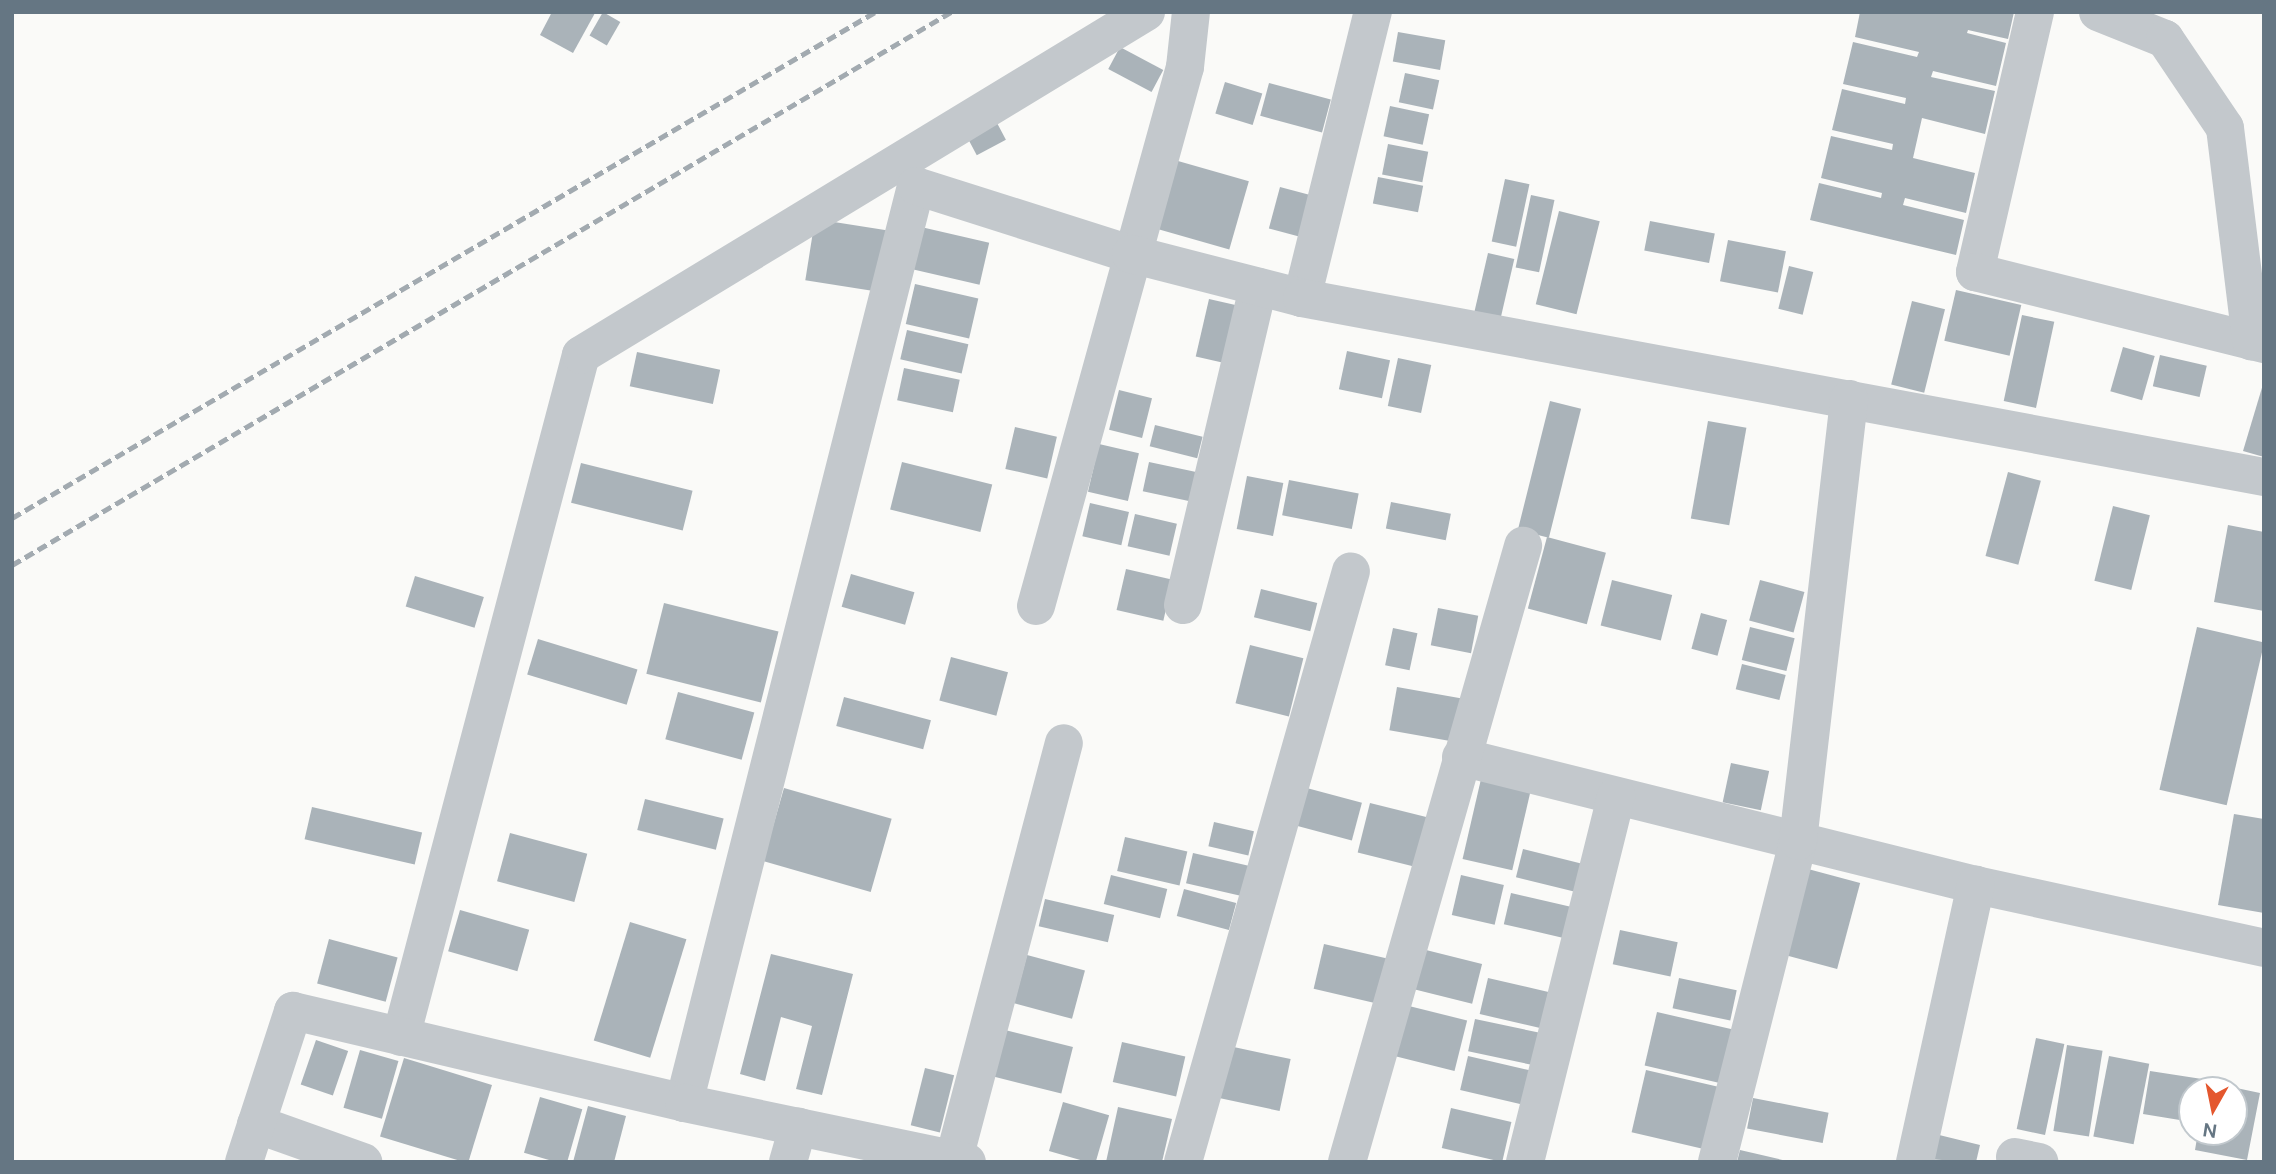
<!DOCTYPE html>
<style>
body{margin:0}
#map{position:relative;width:2276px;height:1174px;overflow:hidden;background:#fafaf8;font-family:"DM Sans",sans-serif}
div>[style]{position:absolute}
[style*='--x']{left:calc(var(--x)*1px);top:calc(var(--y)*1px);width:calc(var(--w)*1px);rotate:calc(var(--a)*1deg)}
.building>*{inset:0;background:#aab3b9;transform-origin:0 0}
.minor>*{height:38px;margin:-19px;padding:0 19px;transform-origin:19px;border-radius:19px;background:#c3c8cc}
.rail>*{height:5px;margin-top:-2.5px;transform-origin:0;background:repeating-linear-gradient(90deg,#a2aab0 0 10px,transparent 0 15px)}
span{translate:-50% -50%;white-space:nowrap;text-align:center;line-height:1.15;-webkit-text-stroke:7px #fff;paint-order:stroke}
.frame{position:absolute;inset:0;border:14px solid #657683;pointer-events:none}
.north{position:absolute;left:2178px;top:1076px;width:70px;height:70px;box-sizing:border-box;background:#fff;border:2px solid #c1c8cd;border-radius:50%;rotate:189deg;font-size:19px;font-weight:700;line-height:28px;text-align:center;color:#657683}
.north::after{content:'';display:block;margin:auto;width:24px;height:32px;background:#e4572e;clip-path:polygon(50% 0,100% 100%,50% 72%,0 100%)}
</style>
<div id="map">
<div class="building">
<div style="clip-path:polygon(552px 12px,595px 13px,573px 53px,540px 35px)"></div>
<div style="left:603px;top:12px;width:20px;height:27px;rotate:30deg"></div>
<div style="clip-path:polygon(1860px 12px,2014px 12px,2008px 39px,1968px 30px,1967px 33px,2006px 43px,1996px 86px,1933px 71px,1931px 77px,1995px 91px,1985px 134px,1922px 118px,1913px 158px,1975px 173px,1966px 213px,1905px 198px,1903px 205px,1964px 220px,1956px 255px,1810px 220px,1819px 183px,1881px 198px,1882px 193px,1821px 178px,1831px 136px,1892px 150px,1893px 144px,1832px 130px,1842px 89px,1905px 104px,1906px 98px,1843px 84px,1853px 42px,1917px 57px,1919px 52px,1855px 37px)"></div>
<div style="left:1398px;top:32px;width:48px;height:30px;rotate:10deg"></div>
<div style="left:1120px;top:47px;width:49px;height:25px;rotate:28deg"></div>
<div style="left:1405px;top:73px;width:35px;height:30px;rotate:12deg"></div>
<div style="left:1225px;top:82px;width:39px;height:33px;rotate:17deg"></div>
<div style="left:1269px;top:83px;width:64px;height:34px;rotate:15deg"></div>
<div style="left:1390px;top:106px;width:40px;height:31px;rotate:12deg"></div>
<div style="left:997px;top:123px;width:19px;height:33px;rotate:62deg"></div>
<div style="left:1388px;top:144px;width:41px;height:31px;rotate:11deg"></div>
<div style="left:1171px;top:159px;width:81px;height:71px;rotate:16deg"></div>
<div style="left:1378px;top:177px;width:46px;height:27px;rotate:11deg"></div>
<div style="left:1505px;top:179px;width:25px;height:64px;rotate:12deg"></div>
<div style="left:1280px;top:187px;width:38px;height:43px;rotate:15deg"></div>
<div style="left:1531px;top:195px;width:24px;height:74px;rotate:12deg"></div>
<div style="left:1559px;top:211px;width:42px;height:96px;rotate:14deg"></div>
<div style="left:815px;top:219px;width:74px;height:62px;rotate:9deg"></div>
<div style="left:1650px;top:221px;width:66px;height:30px;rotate:11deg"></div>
<div style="left:921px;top:227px;width:70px;height:43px;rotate:13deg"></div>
<div style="left:1728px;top:240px;width:59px;height:42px;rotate:11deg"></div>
<div style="left:1488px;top:253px;width:27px;height:67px;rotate:13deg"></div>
<div style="left:1789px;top:266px;width:25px;height:44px;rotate:14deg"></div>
<div style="left:915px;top:284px;width:65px;height:41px;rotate:13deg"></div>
<div style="left:1956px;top:290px;width:67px;height:52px;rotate:13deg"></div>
<div style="left:1209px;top:299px;width:35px;height:59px;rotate:13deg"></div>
<div style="left:1912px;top:301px;width:34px;height:86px;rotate:14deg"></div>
<div style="left:2022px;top:315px;width:33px;height:88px;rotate:12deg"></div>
<div style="left:907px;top:330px;width:63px;height:30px;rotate:13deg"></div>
<div style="left:2123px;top:347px;width:33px;height:46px;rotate:16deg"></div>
<div style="left:1347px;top:351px;width:44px;height:39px;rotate:12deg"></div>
<div style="left:637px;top:352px;width:85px;height:35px;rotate:12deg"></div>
<div style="left:2160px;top:355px;width:48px;height:32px;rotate:13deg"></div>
<div style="left:1398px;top:358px;width:34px;height:49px;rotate:12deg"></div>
<div style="left:904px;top:368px;width:57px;height:33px;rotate:12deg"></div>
<div style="clip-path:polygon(2264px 381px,2264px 457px,2243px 451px)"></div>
<div style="left:1119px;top:390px;width:34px;height:41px;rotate:14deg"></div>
<div style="left:1550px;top:401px;width:32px;height:133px;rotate:14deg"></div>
<div style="left:1708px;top:421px;width:39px;height:99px;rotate:10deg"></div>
<div style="left:1155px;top:425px;width:49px;height:22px;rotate:14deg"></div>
<div style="left:1015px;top:427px;width:43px;height:43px;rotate:13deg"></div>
<div style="left:1099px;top:444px;width:41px;height:49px;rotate:13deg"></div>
<div style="left:902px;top:462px;width:93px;height:49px;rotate:14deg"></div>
<div style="left:1149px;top:462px;width:53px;height:30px;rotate:12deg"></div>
<div style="left:581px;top:463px;width:115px;height:41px;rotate:14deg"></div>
<div style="left:2008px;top:472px;width:34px;height:87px;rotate:15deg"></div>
<div style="left:1247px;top:476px;width:37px;height:54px;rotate:11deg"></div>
<div style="left:1289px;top:480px;width:71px;height:36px;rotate:11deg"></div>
<div style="left:1391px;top:502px;width:61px;height:27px;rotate:11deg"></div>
<div style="left:1090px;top:503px;width:40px;height:34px;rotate:13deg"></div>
<div style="left:2113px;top:506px;width:38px;height:77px;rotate:14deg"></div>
<div style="left:1135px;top:514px;width:43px;height:33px;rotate:13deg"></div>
<div style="clip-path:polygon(2228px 525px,2264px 532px,2264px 611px,2214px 602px)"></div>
<div style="left:1547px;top:537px;width:61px;height:74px;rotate:15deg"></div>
<div style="left:1126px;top:569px;width:48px;height:42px;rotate:13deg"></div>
<div style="left:851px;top:574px;width:66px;height:34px;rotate:16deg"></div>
<div style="left:415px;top:576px;width:72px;height:32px;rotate:17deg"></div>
<div style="left:1612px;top:580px;width:62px;height:47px;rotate:14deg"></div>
<div style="left:1760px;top:580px;width:46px;height:42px;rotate:15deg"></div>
<div style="left:1261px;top:589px;width:58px;height:29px;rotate:14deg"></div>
<div style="left:664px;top:603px;width:118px;height:73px;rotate:14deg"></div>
<div style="left:1438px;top:608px;width:41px;height:38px;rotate:11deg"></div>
<div style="left:1701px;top:613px;width:27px;height:37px;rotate:15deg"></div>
<div style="left:1750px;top:627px;width:46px;height:34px;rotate:14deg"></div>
<div style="left:2197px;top:627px;width:69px;height:167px;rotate:13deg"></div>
<div style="left:1393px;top:628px;width:25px;height:38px;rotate:12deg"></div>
<div style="left:538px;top:639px;width:104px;height:37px;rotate:17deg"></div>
<div style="left:1250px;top:645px;width:55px;height:60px;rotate:14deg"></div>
<div style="left:951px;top:657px;width:59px;height:45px;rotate:15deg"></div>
<div style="left:1742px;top:664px;width:45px;height:26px;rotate:14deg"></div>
<div style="left:1397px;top:687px;width:66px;height:44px;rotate:10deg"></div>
<div style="left:678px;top:692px;width:79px;height:49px;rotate:15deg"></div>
<div style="left:844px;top:697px;width:90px;height:30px;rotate:15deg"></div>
<div style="left:1731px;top:763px;width:39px;height:40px;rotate:12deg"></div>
<div style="left:1481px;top:779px;width:51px;height:82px;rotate:13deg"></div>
<div style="left:1303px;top:787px;width:61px;height:39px;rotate:15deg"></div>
<div style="left:784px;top:788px;width:112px;height:76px;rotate:16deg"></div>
<div style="left:645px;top:799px;width:81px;height:32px;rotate:14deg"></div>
<div style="left:1370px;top:803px;width:59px;height:51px;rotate:14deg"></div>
<div style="left:312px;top:807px;width:113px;height:33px;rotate:13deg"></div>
<div style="clip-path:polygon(2234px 814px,2264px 819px,2264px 913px,2218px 905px)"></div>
<div style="left:1214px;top:822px;width:41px;height:25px;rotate:13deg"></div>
<div style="left:510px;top:833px;width:80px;height:50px;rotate:15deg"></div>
<div style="left:1125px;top:837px;width:64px;height:35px;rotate:13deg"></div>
<div style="left:1523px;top:849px;width:65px;height:29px;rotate:14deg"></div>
<div style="left:1193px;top:853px;width:57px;height:31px;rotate:13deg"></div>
<div style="left:1808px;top:869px;width:54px;height:89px;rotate:15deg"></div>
<div style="left:1111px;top:875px;width:58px;height:30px;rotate:14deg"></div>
<div style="left:1461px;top:875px;width:44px;height:41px;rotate:13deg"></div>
<div style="left:1184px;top:889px;width:54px;height:28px;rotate:15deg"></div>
<div style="left:1511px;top:893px;width:69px;height:32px;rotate:13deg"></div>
<div style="left:1045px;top:899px;width:71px;height:28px;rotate:13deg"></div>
<div style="left:460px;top:910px;width:72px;height:43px;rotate:16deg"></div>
<div style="left:630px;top:922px;width:59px;height:124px;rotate:17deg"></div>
<div style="left:1620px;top:930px;width:59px;height:35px;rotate:12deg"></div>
<div style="left:329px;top:939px;width:71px;height:46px;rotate:15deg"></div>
<div style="left:1324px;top:944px;width:66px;height:46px;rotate:13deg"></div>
<div style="left:1418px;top:948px;width:66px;height:41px;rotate:14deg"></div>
<div style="clip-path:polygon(771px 954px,853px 974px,822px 1095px,796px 1089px,812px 1026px,781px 1017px,765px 1081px,740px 1074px)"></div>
<div style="left:1027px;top:955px;width:60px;height:50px;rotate:15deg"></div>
<div style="left:1488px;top:978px;width:62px;height:37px;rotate:13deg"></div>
<div style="left:1679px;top:978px;width:59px;height:31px;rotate:12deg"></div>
<div style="left:1405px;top:1005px;width:64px;height:52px;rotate:14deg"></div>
<div style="left:1657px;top:1012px;width:77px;height:55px;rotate:13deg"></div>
<div style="left:1475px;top:1019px;width:70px;height:33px;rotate:12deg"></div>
<div style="left:1005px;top:1030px;width:70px;height:48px;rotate:14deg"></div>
<div style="left:2036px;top:1038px;width:29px;height:93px;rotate:12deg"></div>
<div style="left:316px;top:1040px;width:34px;height:47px;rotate:19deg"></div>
<div style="left:1122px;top:1042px;width:65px;height:41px;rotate:13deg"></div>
<div style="left:2067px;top:1045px;width:36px;height:87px;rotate:9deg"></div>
<div style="left:1229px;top:1046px;width:63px;height:53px;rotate:12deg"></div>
<div style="left:360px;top:1050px;width:40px;height:60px;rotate:16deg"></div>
<div style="left:1468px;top:1056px;width:67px;height:35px;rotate:13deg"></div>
<div style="left:2109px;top:1056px;width:41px;height:82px;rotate:11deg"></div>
<div style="left:404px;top:1058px;width:92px;height:82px;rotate:17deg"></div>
<div style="left:925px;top:1068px;width:30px;height:59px;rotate:14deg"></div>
<div style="left:1646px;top:1070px;width:74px;height:64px;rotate:13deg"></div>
<div style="clip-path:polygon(2150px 1071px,2202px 1079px,2200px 1090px,2192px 1090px,2192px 1122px,2143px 1114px)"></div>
<div style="clip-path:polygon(2208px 1082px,2260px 1093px,2247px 1160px,2195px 1150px,2198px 1132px,2234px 1132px,2234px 1090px,2207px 1090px)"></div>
<div style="left:540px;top:1097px;width:44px;height:58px;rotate:16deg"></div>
<div style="left:1753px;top:1098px;width:77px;height:31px;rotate:11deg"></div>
<div style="left:1063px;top:1102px;width:48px;height:51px;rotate:16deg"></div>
<div style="clip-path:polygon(588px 1106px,626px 1116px,614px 1162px,573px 1162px)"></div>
<div style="clip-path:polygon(1118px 1107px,1172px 1119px,1162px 1162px,1106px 1162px)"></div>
<div style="left:1451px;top:1108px;width:62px;height:41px;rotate:13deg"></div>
<div style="clip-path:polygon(1931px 1133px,1980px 1145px,1976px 1162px,1925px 1159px)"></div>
<div style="clip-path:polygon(1740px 1150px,1787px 1161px,1786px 1162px,1737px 1162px)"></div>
</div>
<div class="minor">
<div style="--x:2035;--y:12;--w:267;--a:103"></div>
<div style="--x:1975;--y:272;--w:298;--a:14"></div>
<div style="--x:2098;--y:12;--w:72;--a:21.9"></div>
<div style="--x:2165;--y:39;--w:107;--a:56"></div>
<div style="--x:2225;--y:128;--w:215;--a:83"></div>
<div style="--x:1302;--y:298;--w:295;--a:-76.1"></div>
<div style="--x:1183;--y:605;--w:327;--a:-76.7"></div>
<div style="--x:1036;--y:606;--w:559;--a:-74.55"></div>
<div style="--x:1185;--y:67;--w:55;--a:-83.8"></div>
<div style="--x:1461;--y:757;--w:531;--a:13.96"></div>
<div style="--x:1976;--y:885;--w:295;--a:12.3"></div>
<div style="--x:401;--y:1037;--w:705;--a:-75.22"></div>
<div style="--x:581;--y:355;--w:661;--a:-31.26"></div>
<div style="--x:684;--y:1103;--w:946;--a:-75.8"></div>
<div style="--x:916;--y:186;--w:225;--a:17.6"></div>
<div style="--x:1131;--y:254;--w:177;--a:14.4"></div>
<div style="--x:1302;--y:298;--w:979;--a:10.54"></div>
<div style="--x:256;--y:1124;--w:114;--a:19.6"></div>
<div style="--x:2015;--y:1157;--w:25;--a:12"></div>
<div style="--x:954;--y:1159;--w:430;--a:-75.2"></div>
<div style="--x:244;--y:1162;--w:159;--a:-72"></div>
<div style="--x:293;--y:1011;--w:402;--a:13.2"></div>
<div style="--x:684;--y:1103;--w:289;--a:11.8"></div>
<div style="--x:788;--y:1162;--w:37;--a:-74"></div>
<div style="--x:1183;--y:1162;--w:614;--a:-74.13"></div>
<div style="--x:1347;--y:1162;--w:641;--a:-74.05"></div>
<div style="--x:1525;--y:1162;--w:377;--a:-76"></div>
<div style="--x:1717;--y:1162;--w:331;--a:-75.8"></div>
<div style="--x:1798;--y:841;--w:445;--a:-83.4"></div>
<div style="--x:1915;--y:1162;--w:284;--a:-77.6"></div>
</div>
<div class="rail">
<div style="--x:12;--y:518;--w:1000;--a:-30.38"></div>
<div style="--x:12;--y:565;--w:1090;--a:-30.49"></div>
</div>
<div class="frame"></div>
<div class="north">N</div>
</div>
